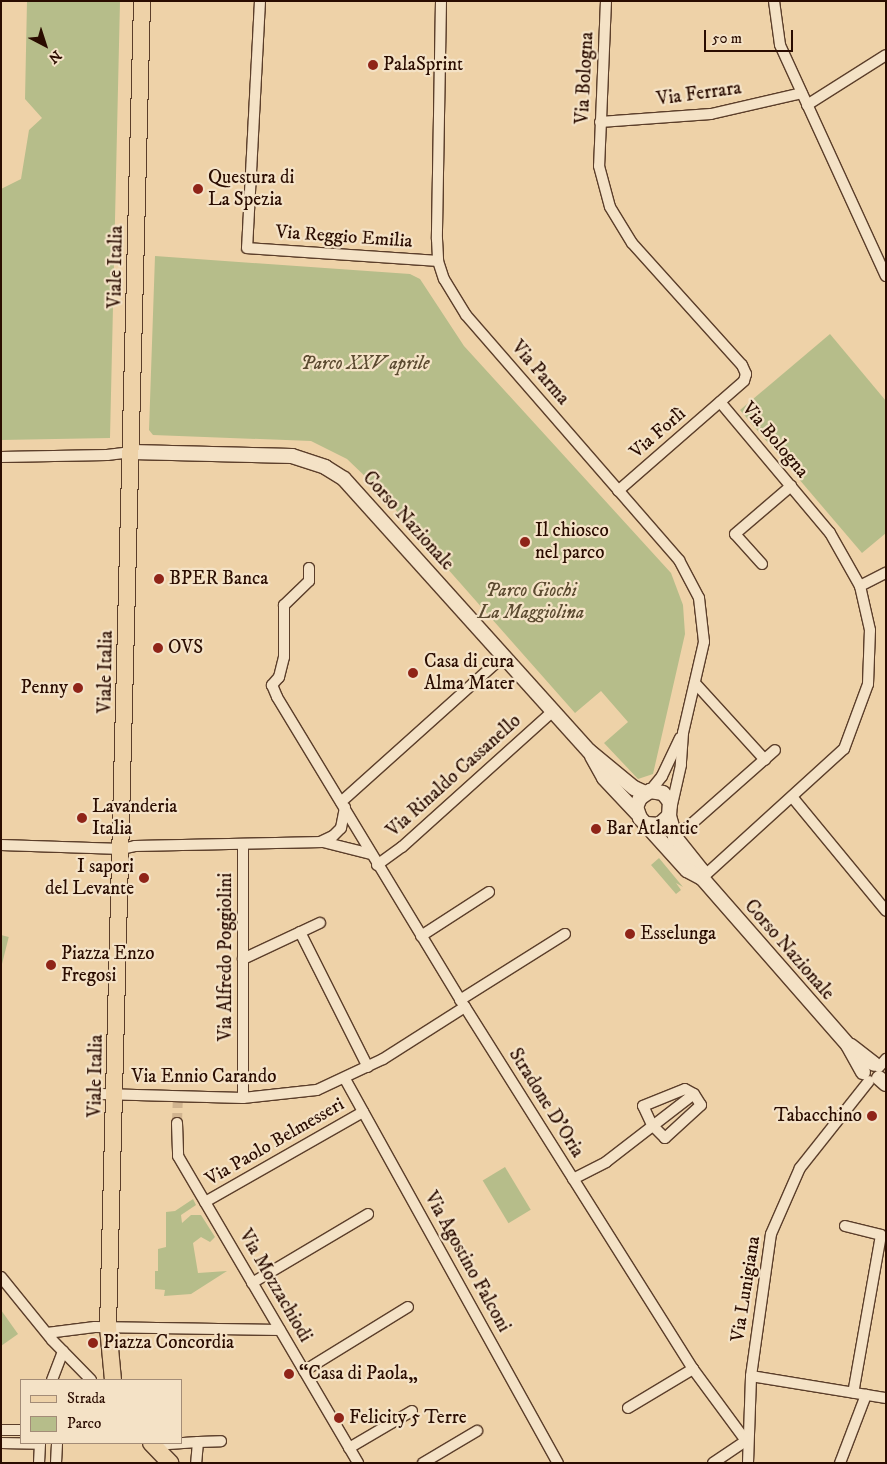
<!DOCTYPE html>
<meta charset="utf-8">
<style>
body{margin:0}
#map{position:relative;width:887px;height:1464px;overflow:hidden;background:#eed2a8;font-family:"IM FELL DW Pica",serif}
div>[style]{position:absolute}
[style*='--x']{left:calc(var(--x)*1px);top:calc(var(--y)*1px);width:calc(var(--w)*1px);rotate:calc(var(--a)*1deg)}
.green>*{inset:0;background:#b6bd8a;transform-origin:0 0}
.minor-tunnel>*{height:10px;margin-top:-5px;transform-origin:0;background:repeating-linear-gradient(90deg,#d1b48f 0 10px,transparent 0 15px)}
.roads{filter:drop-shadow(1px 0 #5b3e2a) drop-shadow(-1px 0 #5b3e2a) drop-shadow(0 1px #5b3e2a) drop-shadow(0 -1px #5b3e2a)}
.minor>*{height:10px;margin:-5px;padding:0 5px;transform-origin:5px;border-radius:5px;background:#f4e2c6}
.tertiary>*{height:14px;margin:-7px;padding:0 7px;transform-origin:7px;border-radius:7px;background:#f4e2c6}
.primary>*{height:16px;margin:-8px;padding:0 8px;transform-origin:8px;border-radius:8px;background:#eed2a8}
.dots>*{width:14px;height:14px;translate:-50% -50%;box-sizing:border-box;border:2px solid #f4e2c6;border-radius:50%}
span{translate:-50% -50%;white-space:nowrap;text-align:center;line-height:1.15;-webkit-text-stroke:4.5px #f4e2c6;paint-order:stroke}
.poi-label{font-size:19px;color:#2a0c00}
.left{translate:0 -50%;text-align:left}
.right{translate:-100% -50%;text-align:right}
.street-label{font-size:19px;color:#2a0c00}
.park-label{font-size:19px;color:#5b4a30;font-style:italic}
.frame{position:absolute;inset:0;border:2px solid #2a0c00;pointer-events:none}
.legend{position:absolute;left:20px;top:1379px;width:162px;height:65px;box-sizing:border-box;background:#f4e2c6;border:1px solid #a38c77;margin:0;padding:6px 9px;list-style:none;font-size:15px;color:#2a0c00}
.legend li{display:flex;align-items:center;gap:10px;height:25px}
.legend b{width:25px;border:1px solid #a38c77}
.north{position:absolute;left:20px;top:20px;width:50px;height:50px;-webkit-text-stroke:4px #f4e2c6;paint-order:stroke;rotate:140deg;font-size:14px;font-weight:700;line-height:20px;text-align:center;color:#2a0c00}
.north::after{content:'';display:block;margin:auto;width:18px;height:22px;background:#2a0c00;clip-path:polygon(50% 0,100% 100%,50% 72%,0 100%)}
.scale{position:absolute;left:704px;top:30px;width:89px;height:22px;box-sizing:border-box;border:2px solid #2a0c00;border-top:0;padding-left:6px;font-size:15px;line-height:18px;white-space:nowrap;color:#2a0c00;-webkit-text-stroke:4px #f4e2c6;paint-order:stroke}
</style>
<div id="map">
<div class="green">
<div style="clip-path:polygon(27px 1px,120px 1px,110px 438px,1px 440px,1px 189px,21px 179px,29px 130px,42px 118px,25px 99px)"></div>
<div style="clip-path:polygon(155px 256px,410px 274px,420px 279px,464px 346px,671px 573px,683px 605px,685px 634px,653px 774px,638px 779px,604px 743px,628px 722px,601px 691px,575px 713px,371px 482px,347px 459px,311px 441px,153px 435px,149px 430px)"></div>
<div style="clip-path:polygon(830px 334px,886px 401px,886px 533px,862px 553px,740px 410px)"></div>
<div style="clip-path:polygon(659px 858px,683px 887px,676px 883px,681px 890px,676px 894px,651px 865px)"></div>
<div style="left:1px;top:935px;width:8px;height:83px;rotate:14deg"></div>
<div style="left:505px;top:1167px;width:50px;height:26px;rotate:59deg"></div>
<div style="clip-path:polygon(193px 1199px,196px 1205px,181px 1215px,182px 1223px,191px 1215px,201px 1215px,215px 1237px,210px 1242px,201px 1237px,193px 1243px,198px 1273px,227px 1271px,191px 1294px,164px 1296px,165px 1290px,155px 1289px,155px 1271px,158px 1271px,158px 1249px,166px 1247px,166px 1212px,175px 1211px)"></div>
<div style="clip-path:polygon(1px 1310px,18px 1334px,1px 1346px)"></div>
</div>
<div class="minor-tunnel">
<div style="--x:177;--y:1123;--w:27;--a:-88"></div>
</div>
<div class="roads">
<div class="minor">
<div style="--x:260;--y:1;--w:247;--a:93"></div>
<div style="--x:247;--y:248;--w:191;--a:3.9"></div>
<div style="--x:441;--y:1;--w:238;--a:91"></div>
<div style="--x:437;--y:239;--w:22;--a:87"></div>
<div style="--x:438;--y:261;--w:19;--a:72"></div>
<div style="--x:444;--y:279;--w:42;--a:58.6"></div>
<div style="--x:466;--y:315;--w:325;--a:49"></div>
<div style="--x:679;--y:560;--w:43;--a:62.2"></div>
<div style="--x:699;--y:598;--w:44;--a:83.5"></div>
<div style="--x:704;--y:642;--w:93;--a:103"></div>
<div style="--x:683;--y:733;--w:32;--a:94"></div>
<div style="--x:681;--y:765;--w:45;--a:102.8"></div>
<div style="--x:606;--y:1;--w:165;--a:92.4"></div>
<div style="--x:599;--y:166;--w:42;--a:75"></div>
<div style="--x:610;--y:207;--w:42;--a:58.6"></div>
<div style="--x:632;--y:243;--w:164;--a:48"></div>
<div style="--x:742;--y:365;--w:10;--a:66"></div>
<div style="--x:746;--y:374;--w:7;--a:106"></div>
<div style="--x:744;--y:381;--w:167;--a:138.9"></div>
<div style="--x:774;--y:1;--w:44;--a:82.2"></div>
<div style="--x:780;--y:45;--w:254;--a:65.4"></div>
<div style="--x:807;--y:105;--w:93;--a:-32.3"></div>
<div style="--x:600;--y:122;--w:111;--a:-4.1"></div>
<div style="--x:711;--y:114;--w:93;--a:-13"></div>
<div style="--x:1;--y:457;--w:106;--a:-1.1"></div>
<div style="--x:107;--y:455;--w:25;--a:-7"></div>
<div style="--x:762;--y:564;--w:40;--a:-132"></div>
<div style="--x:735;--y:534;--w:74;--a:-40.6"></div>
<div style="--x:309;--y:568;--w:13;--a:90"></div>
<div style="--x:309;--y:581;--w:35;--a:136"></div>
<div style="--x:284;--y:605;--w:52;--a:90"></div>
<div style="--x:284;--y:657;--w:21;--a:104"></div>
<div style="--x:279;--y:677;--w:11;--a:131"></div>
<div style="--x:272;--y:685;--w:13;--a:67"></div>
<div style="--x:277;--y:697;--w:363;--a:58.8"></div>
<div style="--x:465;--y:1007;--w:428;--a:57.8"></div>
<div style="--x:693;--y:1369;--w:89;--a:53.6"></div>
<div style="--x:860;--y:586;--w:29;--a:-27"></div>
<div style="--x:695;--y:683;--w:104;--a:47.7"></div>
<div style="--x:650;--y:791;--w:19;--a:-51"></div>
<div style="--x:662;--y:776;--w:42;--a:-64.7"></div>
<div style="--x:793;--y:798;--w:146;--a:50.5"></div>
<div style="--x:341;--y:802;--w:219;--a:-41.9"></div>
<div style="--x:688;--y:827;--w:116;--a:-41.5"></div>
<div style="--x:320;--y:842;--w:14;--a:-25"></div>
<div style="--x:333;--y:836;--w:11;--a:-45"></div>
<div style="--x:341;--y:828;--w:21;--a:-79"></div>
<div style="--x:1;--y:845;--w:121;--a:1.9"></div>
<div style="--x:122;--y:849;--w:13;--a:-13"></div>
<div style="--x:135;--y:846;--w:188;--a:-1.2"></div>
<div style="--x:323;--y:842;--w:49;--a:14"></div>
<div style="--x:243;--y:846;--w:252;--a:90"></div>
<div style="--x:377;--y:865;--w:31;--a:-36"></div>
<div style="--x:402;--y:847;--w:203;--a:-42"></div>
<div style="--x:702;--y:878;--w:192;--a:-42.3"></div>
<div style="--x:844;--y:749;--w:69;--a:-69.7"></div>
<div style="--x:868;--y:684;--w:54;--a:-87.9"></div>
<div style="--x:870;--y:630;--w:45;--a:-102.8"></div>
<div style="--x:860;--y:586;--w:61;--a:-119.5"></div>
<div style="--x:830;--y:533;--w:171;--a:-130"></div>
<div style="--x:300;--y:932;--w:151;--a:63.3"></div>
<div style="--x:421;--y:936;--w:81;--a:-32.9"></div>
<div style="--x:243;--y:959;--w:85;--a:-25.1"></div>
<div style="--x:460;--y:1000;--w:124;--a:-32.2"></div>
<div style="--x:879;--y:1067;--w:11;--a:-49"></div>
<div style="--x:345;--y:1079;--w:439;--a:61"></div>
<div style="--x:685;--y:1089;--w:10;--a:29"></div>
<div style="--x:694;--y:1094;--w:13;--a:58"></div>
<div style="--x:701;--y:1105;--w:49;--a:137.5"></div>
<div style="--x:665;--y:1138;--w:18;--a:-135"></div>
<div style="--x:652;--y:1125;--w:21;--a:-115"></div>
<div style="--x:643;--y:1106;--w:45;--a:-22"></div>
<div style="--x:101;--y:1094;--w:142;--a:1.6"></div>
<div style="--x:243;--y:1098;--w:74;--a:-6.2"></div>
<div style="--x:317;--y:1090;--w:73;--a:-25.2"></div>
<div style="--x:383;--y:1059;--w:97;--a:-32.4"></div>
<div style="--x:177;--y:1123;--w:33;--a:88"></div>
<div style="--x:178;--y:1156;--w:356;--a:59.6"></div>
<div style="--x:573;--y:1179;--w:37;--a:-27"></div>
<div style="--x:606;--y:1162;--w:111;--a:-37.7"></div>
<div style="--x:205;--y:1202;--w:182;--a:-29.7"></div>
<div style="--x:845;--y:1226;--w:37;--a:14"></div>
<div style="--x:881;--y:1235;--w:160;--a:100"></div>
<div style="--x:1;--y:1277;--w:81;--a:51"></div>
<div style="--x:52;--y:1340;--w:56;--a:45.7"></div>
<div style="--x:252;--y:1283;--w:135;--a:-30.7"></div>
<div style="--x:47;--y:1333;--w:48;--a:-7.1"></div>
<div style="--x:95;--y:1327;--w:185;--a:0.9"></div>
<div style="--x:304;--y:1371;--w:122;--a:-31.6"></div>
<div style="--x:751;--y:1376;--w:137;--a:9.3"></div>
<div style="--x:52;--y:1380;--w:31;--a:-69"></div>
<div style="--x:628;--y:1408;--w:76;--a:-31"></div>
<div style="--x:1;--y:1430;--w:20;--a:0"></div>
<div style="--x:198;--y:1442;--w:23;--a:-2"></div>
<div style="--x:1;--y:1443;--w:39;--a:1"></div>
<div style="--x:154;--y:1445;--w:44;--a:-3.9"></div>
<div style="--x:198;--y:1442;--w:21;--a:95"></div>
<div style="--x:349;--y:1448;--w:73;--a:-30.4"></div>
<div style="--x:39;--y:1463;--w:20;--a:-87"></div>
<div style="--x:56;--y:1463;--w:20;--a:-87"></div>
<div style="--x:423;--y:1463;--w:63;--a:-30.7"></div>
<div style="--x:713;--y:1463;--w:40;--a:-34"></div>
<div style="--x:748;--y:1463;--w:87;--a:-88"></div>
<div style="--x:751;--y:1376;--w:143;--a:-82"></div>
<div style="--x:771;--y:1234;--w:72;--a:-66.3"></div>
<div style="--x:800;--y:1168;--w:111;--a:-51.6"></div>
<div style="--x:840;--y:1463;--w:73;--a:-69.1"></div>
</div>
<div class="tertiary">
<div style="--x:132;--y:452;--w:160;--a:1.4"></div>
<div style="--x:292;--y:456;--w:35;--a:18"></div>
<div style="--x:325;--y:467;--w:22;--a:32"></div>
<div style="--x:344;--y:479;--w:366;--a:48"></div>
<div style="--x:589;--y:751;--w:58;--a:39.4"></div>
<div style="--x:634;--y:788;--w:12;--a:24"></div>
<div style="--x:592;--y:756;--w:25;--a:61"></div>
<div style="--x:604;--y:778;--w:48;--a:46.7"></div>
<div style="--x:669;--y:816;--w:22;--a:74"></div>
<div style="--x:675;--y:837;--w:43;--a:51.5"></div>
<div style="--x:702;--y:871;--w:7;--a:90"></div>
<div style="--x:647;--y:824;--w:12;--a:5"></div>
<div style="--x:659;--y:825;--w:13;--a:-42"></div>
<div style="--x:669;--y:816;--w:14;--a:-86"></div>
<div style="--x:670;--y:802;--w:11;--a:-128"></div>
<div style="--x:663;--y:793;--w:13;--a:-171"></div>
<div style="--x:650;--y:791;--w:12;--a:145"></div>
<div style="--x:640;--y:798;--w:10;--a:114"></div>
<div style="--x:636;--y:807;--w:12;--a:70"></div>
<div style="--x:640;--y:818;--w:70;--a:47.9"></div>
<div style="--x:687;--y:870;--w:17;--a:28"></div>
<div style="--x:702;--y:878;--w:222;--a:48.8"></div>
<div style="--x:848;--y:1045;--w:31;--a:61"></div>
<div style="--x:851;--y:1046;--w:29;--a:38"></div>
<div style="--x:879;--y:1078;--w:9;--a:41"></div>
</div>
<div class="primary">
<div style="--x:113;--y:1380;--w:53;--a:-95.4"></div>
<div style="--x:108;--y:1327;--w:1326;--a:-88.53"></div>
<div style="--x:151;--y:1443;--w:28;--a:46"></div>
</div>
</div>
<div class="dots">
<div style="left:373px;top:65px;background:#8f2418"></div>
<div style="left:198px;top:189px;background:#8f2418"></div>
<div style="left:525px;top:542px;background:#8f2418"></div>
<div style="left:159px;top:579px;background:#8f2418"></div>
<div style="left:158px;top:648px;background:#8f2418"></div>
<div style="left:413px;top:673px;background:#8f2418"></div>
<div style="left:78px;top:688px;background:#8f2418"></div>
<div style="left:82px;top:818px;background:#8f2418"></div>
<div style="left:596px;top:829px;background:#8f2418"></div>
<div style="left:144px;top:878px;background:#8f2418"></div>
<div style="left:630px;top:934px;background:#8f2418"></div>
<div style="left:51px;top:965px;background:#8f2418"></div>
<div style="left:872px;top:1116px;background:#8f2418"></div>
<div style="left:93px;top:1343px;background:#8f2418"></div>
<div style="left:289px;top:1374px;background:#8f2418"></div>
<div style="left:339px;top:1418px;background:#8f2418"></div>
</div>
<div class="poi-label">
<span class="left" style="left:383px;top:65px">PalaSprint</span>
<span class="left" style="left:208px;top:189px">Questura di<br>La Spezia</span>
<span class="left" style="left:535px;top:542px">Il chiosco<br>nel parco</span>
<span class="left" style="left:169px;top:579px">BPER Banca</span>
<span class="left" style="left:168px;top:648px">OVS</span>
<span class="left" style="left:424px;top:673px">Casa di cura<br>Alma Mater</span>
<span class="right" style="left:68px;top:688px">Penny</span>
<span class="left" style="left:92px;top:818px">Lavanderia<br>Italia</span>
<span class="left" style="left:606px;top:829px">Bar Atlantic</span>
<span class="right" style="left:134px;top:878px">I sapori<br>del Levante</span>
<span class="left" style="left:640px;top:934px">Esselunga</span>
<span class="left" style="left:61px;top:965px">Piazza Enzo<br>Fregosi</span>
<span class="right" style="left:862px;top:1116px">Tabacchino</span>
<span class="left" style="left:103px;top:1343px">Piazza Concordia</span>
<span class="left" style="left:299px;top:1374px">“Casa di Paola„</span>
<span class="left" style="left:349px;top:1418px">Felicity 5 Terre</span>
</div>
<div class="street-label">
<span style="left:585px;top:78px;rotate:-87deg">Via Bologna</span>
<span style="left:699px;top:94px;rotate:-8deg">Via Ferrara</span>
<span style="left:344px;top:237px;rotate:4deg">Via Reggio Emilia</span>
<span style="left:116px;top:267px;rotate:-89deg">Viale Italia</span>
<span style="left:540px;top:373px;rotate:49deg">Via Parma</span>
<span style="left:658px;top:433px;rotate:-41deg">Via Forlì</span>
<span style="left:775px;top:440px;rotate:50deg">Via Bologna</span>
<span style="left:408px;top:521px;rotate:48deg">Corso Nazionale</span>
<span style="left:106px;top:672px;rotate:-89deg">Viale Italia</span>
<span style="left:454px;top:776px;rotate:-42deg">Via Rinaldo Cassanello</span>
<span style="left:789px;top:950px;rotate:49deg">Corso Nazionale</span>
<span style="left:226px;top:957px;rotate:-90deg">Via Alfredo Poggiolini</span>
<span style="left:96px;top:1076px;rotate:-89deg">Viale Italia</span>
<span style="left:204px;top:1077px">Via Ennio Carando</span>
<span style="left:546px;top:1103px;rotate:58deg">Stradone D'Oria</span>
<span style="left:275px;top:1142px;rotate:-30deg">Via Paolo Belmesseri</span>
<span style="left:467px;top:1262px;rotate:61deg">Via Agostino Falconi</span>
<span style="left:275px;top:1286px;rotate:60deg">Via Mozzachiodi</span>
<span style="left:746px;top:1289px;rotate:-81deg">Via Lunigiana</span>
</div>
<div class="park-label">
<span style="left:365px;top:364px">Parco XXV aprile</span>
<span style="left:531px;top:602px">Parco Giochi<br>La Maggiolina</span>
</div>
<div class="frame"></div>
<ul class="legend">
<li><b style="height:6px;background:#eed2a8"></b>Strada</li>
<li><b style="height:14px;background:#b6bd8a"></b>Parco</li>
</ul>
<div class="north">N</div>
<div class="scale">50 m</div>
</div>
